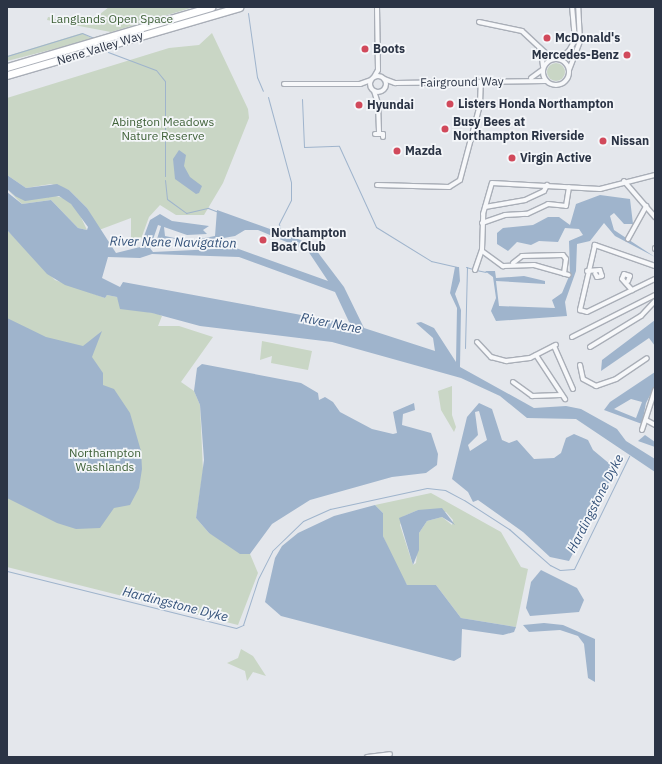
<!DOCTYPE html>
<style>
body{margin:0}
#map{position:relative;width:662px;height:764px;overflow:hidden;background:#e4e7ec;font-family:"IBM Plex Sans",sans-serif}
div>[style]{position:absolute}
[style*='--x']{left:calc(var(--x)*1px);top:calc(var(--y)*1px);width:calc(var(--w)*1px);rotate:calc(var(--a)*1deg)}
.green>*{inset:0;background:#c9d6c5}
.round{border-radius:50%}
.water>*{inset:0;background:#9fb4cc}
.stream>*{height:1px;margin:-0.5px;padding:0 0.5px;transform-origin:0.5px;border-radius:0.5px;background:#9fb4cc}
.roads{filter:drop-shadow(1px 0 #a9aeb7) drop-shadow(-1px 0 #a9aeb7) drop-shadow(0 1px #a9aeb7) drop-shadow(0 -1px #a9aeb7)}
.street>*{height:4px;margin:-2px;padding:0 2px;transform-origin:2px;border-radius:2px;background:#f7f8fa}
.street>.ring{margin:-2px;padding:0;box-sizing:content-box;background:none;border:4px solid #f7f8fa;border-radius:50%}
.highway>*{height:7px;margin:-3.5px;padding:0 3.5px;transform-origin:3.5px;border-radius:3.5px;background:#fff}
.dots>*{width:11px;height:11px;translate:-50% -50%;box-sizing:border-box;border:2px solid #f4f6f9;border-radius:50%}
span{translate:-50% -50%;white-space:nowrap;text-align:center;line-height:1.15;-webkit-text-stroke:3.5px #f4f6f9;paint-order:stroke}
.park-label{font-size:12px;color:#3f6138}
.poi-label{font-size:12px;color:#2b3445;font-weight:700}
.left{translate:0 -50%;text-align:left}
.right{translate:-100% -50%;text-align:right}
.street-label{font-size:12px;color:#2b3445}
.water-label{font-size:13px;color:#34527a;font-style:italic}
.frame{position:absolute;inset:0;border:8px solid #2b3445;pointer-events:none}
</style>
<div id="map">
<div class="green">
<div style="clip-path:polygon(109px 7px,194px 7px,111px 32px,47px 20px,48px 17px,84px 23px,85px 18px,95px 18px)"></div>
<div style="clip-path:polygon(82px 33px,93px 39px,7px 61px,7px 56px)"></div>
<div style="clip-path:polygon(212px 33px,248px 109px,249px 118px,223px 183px,204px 215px,176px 215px,160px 205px,149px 217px,141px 239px,131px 246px,131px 218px,99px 230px,87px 208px,69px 190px,51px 184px,26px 188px,7px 175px,7px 98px,169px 48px,199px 45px)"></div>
<div class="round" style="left:547px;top:63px;width:18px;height:18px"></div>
<div style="clip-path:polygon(7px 189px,15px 196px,52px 195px,67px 199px,79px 213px,87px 230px,78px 228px,51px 200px,22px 204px)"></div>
<div style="clip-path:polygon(7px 230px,55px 280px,105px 298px,107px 295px,117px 297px,122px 307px,158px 314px,162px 316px,158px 326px,179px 326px,213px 337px,181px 382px,194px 391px,200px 405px,203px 471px,196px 518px,209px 533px,250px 554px,258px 573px,238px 625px,7px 567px)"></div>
<div style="clip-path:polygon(262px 341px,312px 351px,308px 370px,271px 363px,272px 356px,260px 360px)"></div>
<div style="clip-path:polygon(452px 386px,452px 415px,456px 427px,454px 432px,441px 410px,438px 391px)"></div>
<div style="clip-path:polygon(evenodd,431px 493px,501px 532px,521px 567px,528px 569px,516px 627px,461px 618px,436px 585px,407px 585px,397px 569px,383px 536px,383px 513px,375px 505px,431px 493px,418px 510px,446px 512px,453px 520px,452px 525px,442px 517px,427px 521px,419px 533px,416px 563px,413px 565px,400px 525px,404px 516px,418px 510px)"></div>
<div style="clip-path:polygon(241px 649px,253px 656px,266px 676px,253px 672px,247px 681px,245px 671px,227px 663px,238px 658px)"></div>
</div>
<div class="water">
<div style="clip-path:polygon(179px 150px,186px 155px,184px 166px,190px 177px,202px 186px,199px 193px,196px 194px,175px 179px,173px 159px)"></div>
<div style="clip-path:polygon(evenodd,7px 175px,26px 188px,57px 184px,69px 190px,87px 208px,116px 253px,140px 247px,150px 220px,160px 214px,172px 221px,209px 226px,203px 230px,207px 234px,187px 235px,164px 227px,165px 236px,189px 241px,215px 236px,217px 210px,298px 239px,313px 246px,344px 287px,364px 328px,435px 351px,433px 338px,416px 323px,421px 322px,434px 328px,456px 362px,457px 308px,450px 293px,455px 267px,459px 267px,460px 281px,455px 294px,461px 310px,460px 367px,534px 408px,566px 406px,581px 409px,617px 429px,626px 441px,655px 459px,655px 472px,576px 419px,527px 418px,500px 396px,461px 378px,332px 342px,200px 326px,152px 313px,120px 309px,117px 297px,107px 295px,105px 298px,65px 285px,47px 274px,7px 230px,7px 192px,22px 204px,51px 200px,78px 228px,87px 230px,88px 227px,71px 204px,59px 196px,25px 201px,15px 196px,7px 189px,7px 175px,158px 225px,161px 226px,157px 239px,172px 238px,190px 244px,235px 236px,245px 230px,258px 230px,308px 251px,328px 281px,236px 248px,153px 252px,150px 248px,158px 225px,7px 175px,152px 254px,239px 257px,335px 292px,350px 324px,123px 282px,120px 287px,102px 278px,108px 257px,140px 258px,152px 254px)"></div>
<div style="clip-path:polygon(600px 195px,630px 199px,633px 224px,624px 224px,614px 213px,610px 216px,614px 230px,655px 257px,615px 236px,604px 223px,590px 241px,577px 244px,576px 271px,565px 302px,567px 316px,496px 321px,491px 311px,496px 298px,493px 277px,485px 271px,495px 271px,496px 278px,524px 276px,545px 281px,545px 284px,496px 281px,499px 306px,555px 308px,552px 300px,562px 293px,570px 274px,569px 241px,583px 235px,579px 229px,565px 228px,558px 242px,539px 241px,531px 245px,517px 242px,508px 251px,497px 244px,497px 233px,503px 228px,533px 225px,548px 217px,559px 217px,570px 225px,576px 204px)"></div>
<div style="clip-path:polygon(7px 318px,46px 337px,83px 346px,102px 331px,92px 357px,103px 373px,103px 385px,114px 389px,130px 413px,141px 451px,142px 469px,139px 488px,130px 505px,114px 508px,100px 528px,76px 529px,57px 523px,7px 498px)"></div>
<div style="clip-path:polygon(655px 320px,655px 346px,649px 338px,601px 371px,602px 360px)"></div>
<div style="clip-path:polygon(202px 364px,301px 383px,318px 393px,319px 400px,325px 397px,333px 402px,340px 412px,372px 429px,393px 434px,397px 433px,393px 412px,414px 403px,415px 410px,403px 414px,402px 425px,431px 433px,438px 454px,437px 465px,426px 473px,392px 477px,310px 500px,272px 524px,250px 554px,240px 554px,209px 533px,196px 518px,204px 460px,200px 405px,194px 391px,197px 368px)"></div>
<div style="clip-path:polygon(evenodd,655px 372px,655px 386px,646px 403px,642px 424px,604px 410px,610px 402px,655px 372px,631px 399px,642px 402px,636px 418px,614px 409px,631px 399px)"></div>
<div style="clip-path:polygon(evenodd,479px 403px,492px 409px,502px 440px,509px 443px,517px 440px,534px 459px,554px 458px,561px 453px,566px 438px,574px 434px,588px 440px,593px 450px,611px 465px,612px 478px,569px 561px,550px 557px,523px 532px,478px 500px,473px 502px,468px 492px,452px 479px,467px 417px,479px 403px,479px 411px,487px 440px,470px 451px,468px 445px,478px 435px,475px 412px,479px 411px)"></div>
<div style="clip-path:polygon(645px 435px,655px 442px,655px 447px,638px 441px)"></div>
<div style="clip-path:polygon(375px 505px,383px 513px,383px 536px,407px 585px,436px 585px,461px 618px,516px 627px,514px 632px,503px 635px,462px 629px,461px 657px,454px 661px,281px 616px,265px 602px,275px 558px,282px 546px,298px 533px,334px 516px)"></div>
<div style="clip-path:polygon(442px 508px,455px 525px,442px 517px,427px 521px,419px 533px,419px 550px,413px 565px,399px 518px,418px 510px)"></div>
<div style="clip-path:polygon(541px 570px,577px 588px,584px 600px,579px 612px,530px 616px,526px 608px,531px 582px)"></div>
<div style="clip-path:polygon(544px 623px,563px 625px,595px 639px,595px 682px,588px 678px,584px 644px,578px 636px,560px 630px,529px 632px,523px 625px)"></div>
</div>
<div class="stream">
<div style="--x:248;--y:13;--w:65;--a:82"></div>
<div style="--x:257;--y:77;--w:15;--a:67"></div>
<div style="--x:108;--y:52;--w:51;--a:20.6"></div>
<div style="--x:156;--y:70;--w:14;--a:51"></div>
<div style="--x:165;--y:81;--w:95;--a:90"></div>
<div style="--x:7;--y:56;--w:78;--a:-17"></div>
<div style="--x:82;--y:33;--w:13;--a:23"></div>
<div style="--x:268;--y:97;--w:88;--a:74.9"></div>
<div style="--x:291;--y:182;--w:18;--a:90"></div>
<div style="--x:291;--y:200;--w:27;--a:117"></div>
<div style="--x:279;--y:224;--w:9;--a:77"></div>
<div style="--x:302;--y:99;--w:48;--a:87.6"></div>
<div style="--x:304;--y:147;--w:35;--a:-2"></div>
<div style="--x:339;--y:146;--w:89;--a:65.4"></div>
<div style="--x:376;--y:227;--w:65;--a:31.7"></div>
<div style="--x:431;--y:261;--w:27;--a:13"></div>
<div style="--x:165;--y:180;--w:19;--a:84"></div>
<div style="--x:167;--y:199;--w:24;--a:36"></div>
<div style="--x:186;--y:213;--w:23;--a:-13"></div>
<div style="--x:208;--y:208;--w:9;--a:21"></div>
<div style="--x:466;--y:267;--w:7;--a:16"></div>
<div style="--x:476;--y:270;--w:10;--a:11"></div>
<div style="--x:465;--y:348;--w:81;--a:-88.6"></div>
<div style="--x:7;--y:571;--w:236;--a:14"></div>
<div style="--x:236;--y:628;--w:8;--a:-23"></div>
<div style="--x:243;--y:625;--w:48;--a:-71.9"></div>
<div style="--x:258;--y:579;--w:31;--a:-63"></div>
<div style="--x:272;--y:551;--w:43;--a:-44.1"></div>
<div style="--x:303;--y:521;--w:30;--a:-24"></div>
<div style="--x:330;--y:509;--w:99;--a:-12.2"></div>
<div style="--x:427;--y:488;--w:18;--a:6"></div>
<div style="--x:445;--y:490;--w:21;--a:28"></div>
<div style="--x:464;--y:500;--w:54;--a:32.8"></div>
<div style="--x:509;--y:529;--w:55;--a:41.3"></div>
<div style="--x:550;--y:565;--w:11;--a:27"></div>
<div style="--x:560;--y:570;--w:14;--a:-4"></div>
<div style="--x:574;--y:569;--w:126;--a:-64"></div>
</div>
<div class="roads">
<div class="street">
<div style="--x:479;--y:22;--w:44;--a:11.8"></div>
<div style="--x:522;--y:31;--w:41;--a:43"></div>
<div style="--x:541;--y:50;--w:17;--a:83"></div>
<div class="ring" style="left:543px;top:59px;width:22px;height:22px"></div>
<div style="--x:559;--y:59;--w:13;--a:-39"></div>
<div style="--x:569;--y:51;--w:13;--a:-61"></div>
<div style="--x:575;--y:40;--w:33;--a:-95"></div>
<div style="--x:569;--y:70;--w:31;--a:-69"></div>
<div style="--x:580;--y:41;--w:34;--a:-93"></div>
<div class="ring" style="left:370px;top:76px;width:12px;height:12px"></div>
<div style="--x:374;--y:77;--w:8;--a:-60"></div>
<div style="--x:378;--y:70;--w:63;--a:-90.9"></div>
<div style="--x:531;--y:78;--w:14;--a:-36"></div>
<div style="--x:384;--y:79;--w:12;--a:20"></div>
<div style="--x:395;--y:83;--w:151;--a:-0.8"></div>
<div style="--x:284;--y:84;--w:76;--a:0"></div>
<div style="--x:360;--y:84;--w:12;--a:-20"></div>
<div style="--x:374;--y:91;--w:13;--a:72"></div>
<div style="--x:378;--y:103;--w:31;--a:88"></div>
<div style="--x:375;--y:134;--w:8;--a:0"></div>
<div style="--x:383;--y:134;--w:3;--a:90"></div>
<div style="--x:624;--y:181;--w:48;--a:49.3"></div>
<div style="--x:377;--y:185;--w:72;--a:1.6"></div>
<div style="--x:449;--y:187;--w:13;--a:-32"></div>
<div style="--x:460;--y:180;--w:78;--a:-75.1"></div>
<div style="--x:480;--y:105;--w:23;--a:-88"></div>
<div style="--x:485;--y:207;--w:41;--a:-9.9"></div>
<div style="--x:525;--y:200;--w:21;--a:-25"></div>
<div style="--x:544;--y:191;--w:7;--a:-63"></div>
<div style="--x:482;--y:223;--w:24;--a:-19"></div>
<div style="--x:505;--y:215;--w:22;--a:-3"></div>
<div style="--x:527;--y:214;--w:23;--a:-25"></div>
<div style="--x:548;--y:204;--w:18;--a:6"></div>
<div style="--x:566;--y:206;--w:19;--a:-81"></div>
<div style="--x:628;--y:239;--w:38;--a:-61"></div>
<div style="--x:655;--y:249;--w:1;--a:-90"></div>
<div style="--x:482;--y:251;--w:26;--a:36"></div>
<div style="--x:503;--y:266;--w:31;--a:-2"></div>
<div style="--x:534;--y:265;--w:36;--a:16"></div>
<div style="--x:513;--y:263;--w:11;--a:-38"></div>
<div style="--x:522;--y:256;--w:41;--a:-1.4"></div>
<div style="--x:563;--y:255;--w:5;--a:53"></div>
<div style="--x:566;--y:259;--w:15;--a:98"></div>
<div style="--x:655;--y:266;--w:64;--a:-160.7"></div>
<div style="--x:595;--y:245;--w:67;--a:103"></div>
<div style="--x:580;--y:310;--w:7;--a:16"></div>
<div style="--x:587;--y:312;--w:76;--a:-25.9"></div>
<div style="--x:475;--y:270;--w:21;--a:-71"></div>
<div style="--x:482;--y:250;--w:36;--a:-88"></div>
<div style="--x:483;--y:214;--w:32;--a:-74"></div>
<div style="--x:492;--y:183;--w:108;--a:3.2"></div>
<div style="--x:600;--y:189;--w:57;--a:-14.3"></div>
<div style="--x:587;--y:271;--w:13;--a:-4"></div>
<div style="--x:600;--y:270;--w:6;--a:72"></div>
<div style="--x:602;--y:276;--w:5;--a:169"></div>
<div style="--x:597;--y:277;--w:4;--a:-117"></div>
<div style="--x:628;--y:281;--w:5;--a:-68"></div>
<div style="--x:630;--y:276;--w:6;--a:-162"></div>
<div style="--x:624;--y:274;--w:5;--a:112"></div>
<div style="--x:622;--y:279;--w:15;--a:48"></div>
<div style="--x:572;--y:337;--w:93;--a:-26.8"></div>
<div style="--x:477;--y:342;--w:21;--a:47"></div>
<div style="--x:491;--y:357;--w:16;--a:15"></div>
<div style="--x:506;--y:361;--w:24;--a:-7"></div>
<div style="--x:530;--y:358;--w:29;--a:-27"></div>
<div style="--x:554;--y:346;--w:47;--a:66.2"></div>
<div style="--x:590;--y:347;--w:60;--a:-31.3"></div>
<div style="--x:641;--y:316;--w:21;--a:-47"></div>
<div style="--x:536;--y:355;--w:53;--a:56.6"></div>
<div style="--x:580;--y:365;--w:14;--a:78"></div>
<div style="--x:583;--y:379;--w:15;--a:28"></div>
<div style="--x:596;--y:386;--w:21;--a:-19"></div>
<div style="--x:616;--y:379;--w:37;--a:-34"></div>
<div style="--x:513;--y:382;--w:24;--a:36"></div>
<div style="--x:532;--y:396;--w:29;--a:-2"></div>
<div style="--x:646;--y:420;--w:10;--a:29"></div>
<div style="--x:642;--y:430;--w:42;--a:-72"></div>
<div style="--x:367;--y:757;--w:23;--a:-7"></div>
</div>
<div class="highway">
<div style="--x:7;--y:67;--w:213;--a:-16.4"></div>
<div style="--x:7;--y:75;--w:242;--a:-16.3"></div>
</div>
</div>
<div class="dots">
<div style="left:547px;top:38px;background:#d1495b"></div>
<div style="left:365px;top:49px;background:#d1495b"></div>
<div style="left:627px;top:55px;background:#d1495b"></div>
<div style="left:450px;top:104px;background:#d1495b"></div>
<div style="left:359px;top:105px;background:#d1495b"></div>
<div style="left:445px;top:129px;background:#d1495b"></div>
<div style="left:603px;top:141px;background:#d1495b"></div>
<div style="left:397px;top:151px;background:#d1495b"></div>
<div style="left:512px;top:158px;background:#d1495b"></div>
<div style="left:263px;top:240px;background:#d1495b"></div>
</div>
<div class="park-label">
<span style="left:112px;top:19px">Langlands Open Space</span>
<span style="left:163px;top:129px">Abington Meadows<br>Nature Reserve</span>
<span style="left:105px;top:460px">Northampton<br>Washlands</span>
</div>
<div class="poi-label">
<span class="left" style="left:555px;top:38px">McDonald's</span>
<span class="left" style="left:373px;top:49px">Boots</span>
<span class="right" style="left:619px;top:55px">Mercedes-Benz</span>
<span class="left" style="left:458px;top:104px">Listers Honda Northampton</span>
<span class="left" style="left:367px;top:105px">Hyundai</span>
<span class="left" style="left:453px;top:129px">Busy Bees at<br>Northampton Riverside</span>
<span class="left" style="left:611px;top:141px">Nissan</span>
<span class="left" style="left:405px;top:151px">Mazda</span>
<span class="left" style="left:520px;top:158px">Virgin Active</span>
<span class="left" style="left:271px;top:240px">Northampton<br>Boat Club</span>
</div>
<div class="street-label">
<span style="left:100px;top:48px;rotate:-17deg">Nene Valley Way</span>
<span style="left:462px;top:82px;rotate:-1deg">Fairground Way</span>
</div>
<div class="water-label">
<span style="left:173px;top:243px;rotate:1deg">River Nene Navigation</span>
<span style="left:331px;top:324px;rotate:11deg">River Nene</span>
<span style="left:596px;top:504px;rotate:-63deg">Hardingstone Dyke</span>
<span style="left:175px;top:605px;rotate:14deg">Hardingstone Dyke</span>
</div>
<div class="frame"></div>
</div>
